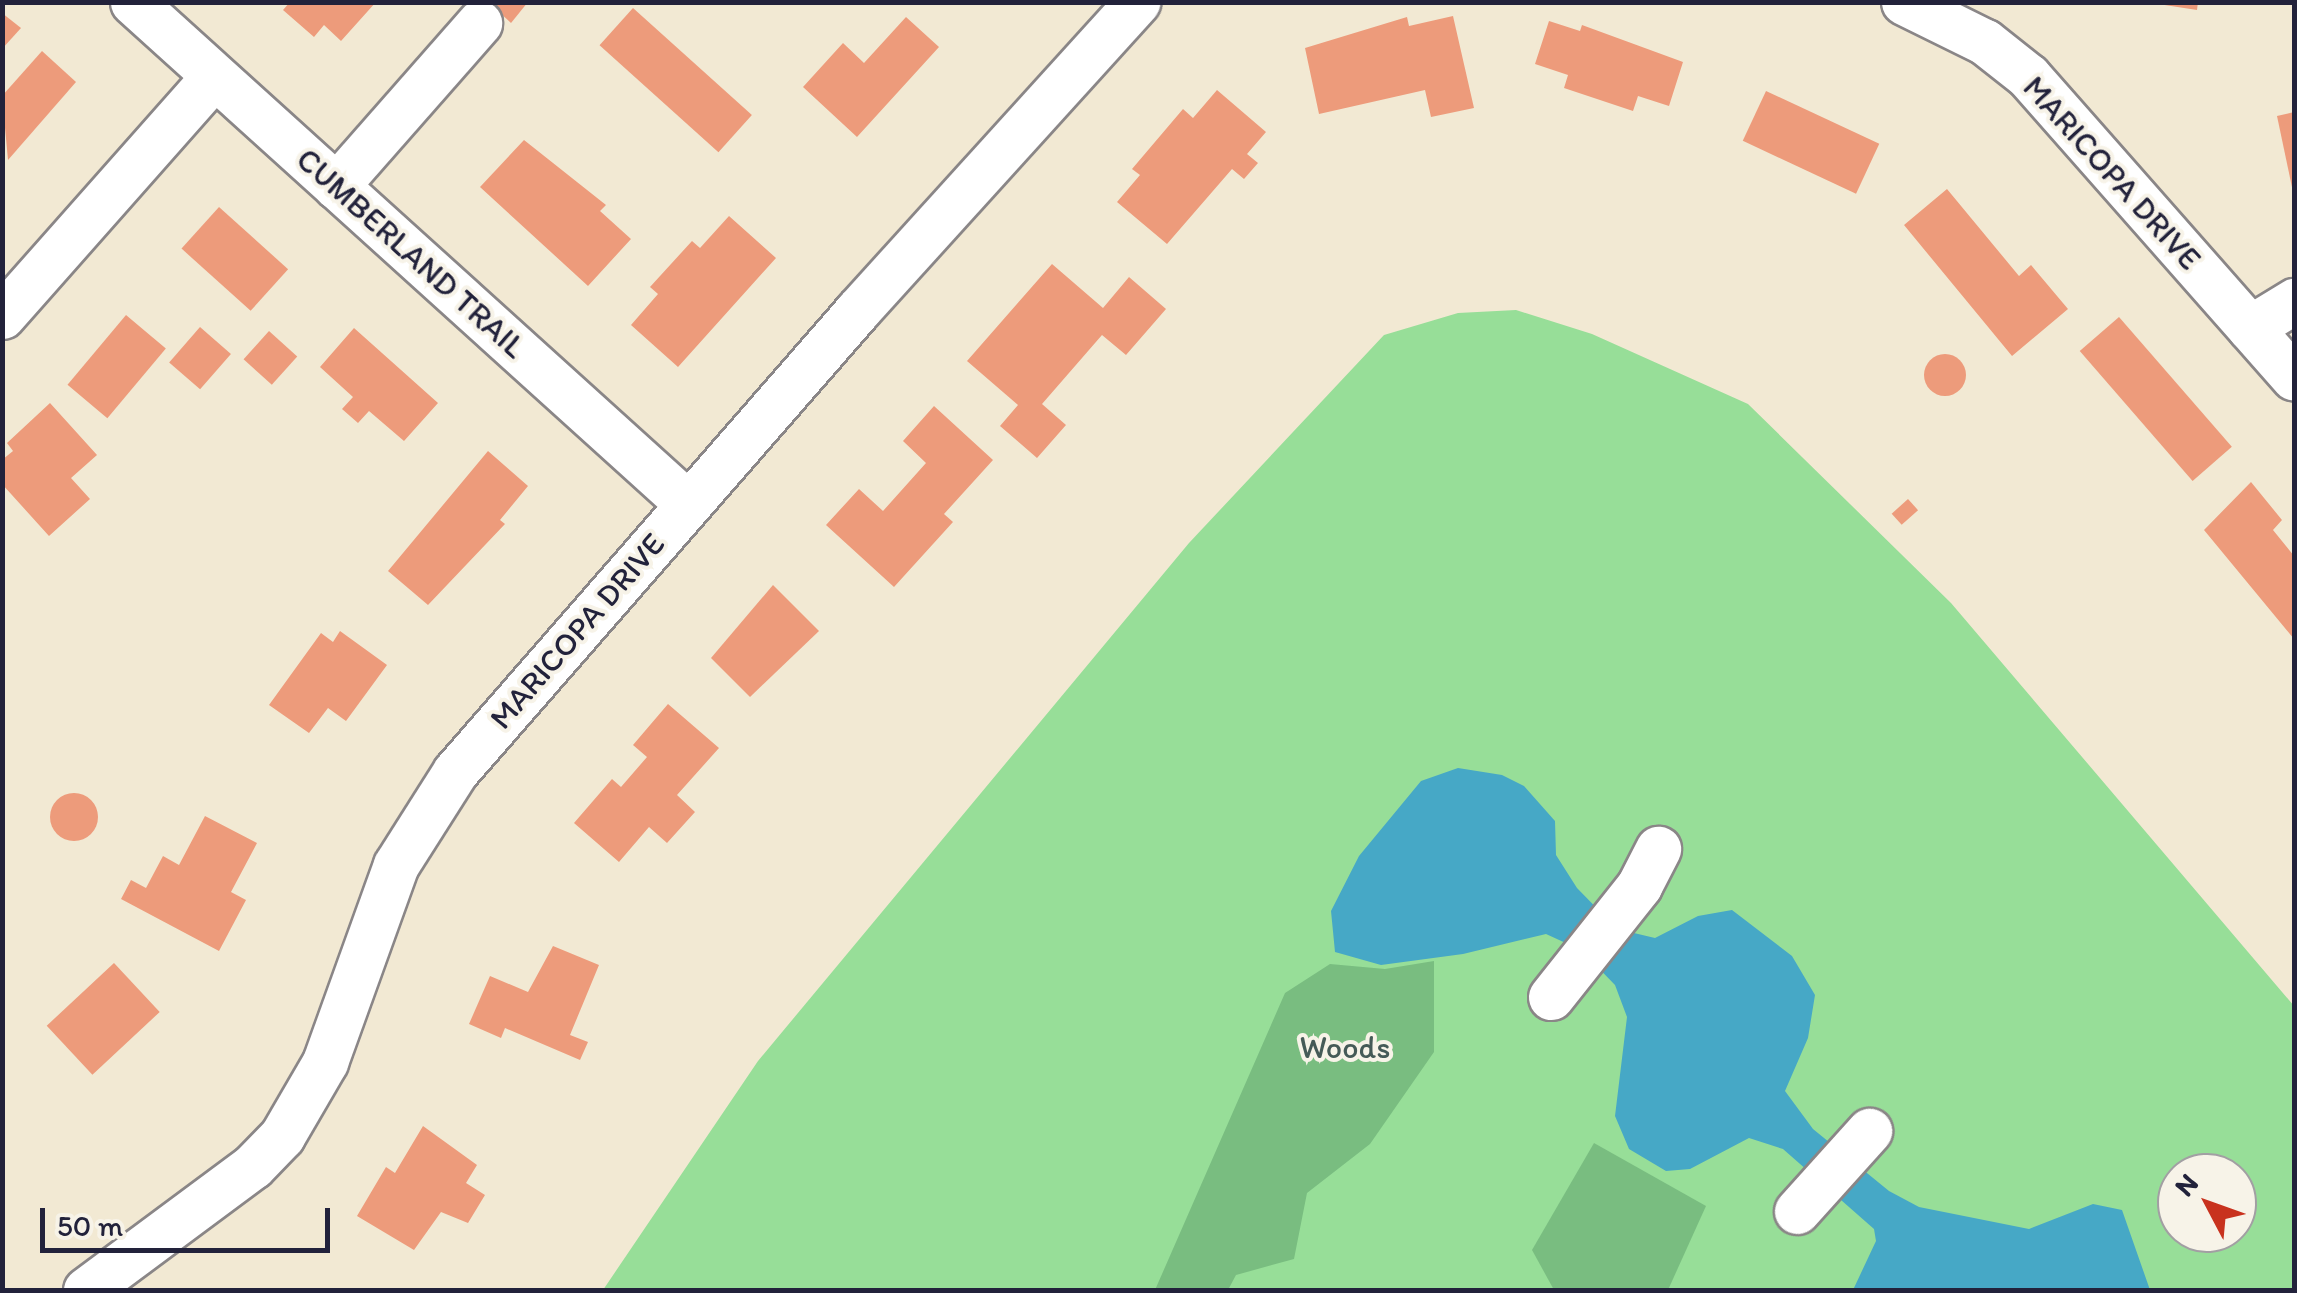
<!DOCTYPE html>
<style>
body{margin:0}
#map{position:relative;width:2297px;height:1293px;overflow:hidden;background:#f2e9d3;font-family:Itim,sans-serif}
div>[style]{position:absolute}
[style*='--x']{left:calc(var(--x)*1px);top:calc(var(--y)*1px);width:calc(var(--w)*1px);rotate:calc(var(--a)*1deg)}
.green>*{inset:0;background:#97de98}
.forest>*{inset:0;background:#79bd80}
.water>*{inset:0;background:#46a8c6}
.building>*{inset:0;background:#ed9b7b;transform-origin:0 0}
.round{border-radius:50%}
.roads{filter:drop-shadow(2px 0 #8a8687) drop-shadow(-2px 0 #8a8687) drop-shadow(0 2px #8a8687) drop-shadow(0 -2px #8a8687)}
.minor>*{height:45px;margin:-22.5px;padding:0 22.5px;transform-origin:22.5px;border-radius:22.5px;background:#fff}
span{translate:-50% -50%;white-space:nowrap;text-align:center;line-height:1.15;-webkit-text-stroke:8px #f7f3e8;paint-order:stroke}
.street-label{font-size:32px;color:#22223b}
.park-label{font-size:32px;color:#455a57}
.frame{position:absolute;inset:0;border:5px solid #22223b;pointer-events:none}
.north{position:absolute;left:2157px;top:1153px;width:100px;height:100px;box-sizing:border-box;background:#f7f3e8;border:2px solid #a29fa3;border-radius:50%;rotate:311deg;font-size:28px;font-weight:700;line-height:40px;text-align:center;color:#22223b}
.north::after{content:'';display:block;margin:auto;width:35px;height:45px;background:#c8321e;clip-path:polygon(50% 0,100% 100%,50% 72%,0 100%)}
.scale{position:absolute;left:40px;top:1208px;width:290px;height:45px;box-sizing:border-box;border:5px solid #22223b;border-top:0;padding-left:12px;font-size:30px;line-height:35px;white-space:nowrap;color:#22223b;-webkit-text-stroke:8px #f7f3e8;paint-order:stroke}
</style>
<div id="map">
<div class="green">
<div style="clip-path:polygon(evenodd,1516px 310px,1592px 334px,1748px 404px,1951px 603px,2294px 1006px,2294px 1290px,603px 1290px,758px 1061px,1189px 543px,1384px 335px,1458px 313px,1516px 310px,2177px 1173px,2237px 1173px,2237px 1233px,2177px 1233px,2177px 1173px)"></div>
</div>
<div class="forest">
<div style="clip-path:polygon(1434px 961px,1434px 1052px,1370px 1144px,1307px 1193px,1294px 1259px,1236px 1275px,1228px 1290px,1155px 1290px,1285px 993px,1330px 964px,1385px 969px)"></div>
<div style="clip-path:polygon(1594px 1143px,1706px 1206px,1668px 1290px,1554px 1290px,1532px 1250px)"></div>
</div>
<div class="water">
<div style="clip-path:polygon(1458px 768px,1502px 775px,1524px 786px,1555px 821px,1556px 855px,1577px 888px,1617px 929px,1655px 938px,1698px 916px,1732px 910px,1792px 956px,1815px 995px,1808px 1038px,1785px 1091px,1813px 1129px,1889px 1191px,1919px 1207px,2029px 1229px,2093px 1204px,2122px 1210px,2150px 1290px,1853px 1290px,1876px 1241px,1874px 1229px,1783px 1149px,1749px 1138px,1690px 1169px,1666px 1171px,1629px 1149px,1615px 1116px,1627px 1017px,1615px 985px,1581px 950px,1546px 934px,1463px 954px,1381px 965px,1335px 952px,1331px 911px,1359px 856px,1421px 781px)"></div>
</div>
<div class="building">
<div style="clip-path:polygon(290px 2px,376px 2px,341px 41px,324px 25px,314px 37px,283px 10px)"></div>
<div style="clip-path:polygon(488px 2px,528px 2px,511px 23px)"></div>
<div style="clip-path:polygon(2145px 2px,2198px 2px,2197px 10px)"></div>
<div style="left:633px;top:8px;width:160px;height:50px;rotate:42deg"></div>
<div style="clip-path:polygon(2px 13px,21px 28px,2px 49px)"></div>
<div style="clip-path:polygon(1453px 16px,1474px 108px,1431px 117px,1425px 90px,1319px 114px,1305px 48px,1407px 17px,1409px 26px)"></div>
<div style="clip-path:polygon(906px 17px,939px 47px,857px 137px,803px 87px,843px 43px,864px 63px)"></div>
<div style="clip-path:polygon(1549px 21px,1580px 31px,1582px 25px,1683px 62px,1669px 106px,1638px 96px,1633px 111px,1564px 88px,1568px 75px,1535px 64px)"></div>
<div style="clip-path:polygon(42px 51px,76px 82px,8px 160px,2px 96px)"></div>
<div style="clip-path:polygon(1217px 90px,1266px 132px,1247px 154px,1258px 163px,1244px 179px,1232px 169px,1167px 244px,1117px 202px,1140px 175px,1132px 169px,1183px 109px,1193px 118px)"></div>
<div style="left:1766px;top:91px;width:125px;height:55px;rotate:25deg"></div>
<div style="clip-path:polygon(2294px 112px,2294px 191px,2293px 192px,2277px 116px)"></div>
<div style="clip-path:polygon(524px 140px,606px 205px,600px 211px,631px 239px,588px 286px,480px 187px)"></div>
<div style="clip-path:polygon(1947px 189px,2019px 276px,2031px 265px,2068px 309px,2012px 356px,1904px 225px)"></div>
<div style="left:219px;top:207px;width:93px;height:56px;rotate:42deg"></div>
<div style="clip-path:polygon(729px 216px,776px 258px,678px 367px,631px 325px,658px 294px,650px 287px,692px 241px,700px 248px)"></div>
<div style="clip-path:polygon(1052px 264px,1103px 308px,1129px 277px,1166px 309px,1126px 355px,1102px 335px,1042px 404px,1066px 425px,1037px 458px,1000px 426px,1018px 405px,967px 361px)"></div>
<div style="left:126px;top:315px;width:52px;height:91px;rotate:40deg"></div>
<div style="left:2119px;top:317px;width:172px;height:52px;rotate:49deg"></div>
<div style="left:200px;top:327px;width:41px;height:47px;rotate:41deg"></div>
<div style="clip-path:polygon(354px 328px,438px 403px,404px 441px,369px 411px,358px 423px,342px 409px,353px 397px,320px 367px)"></div>
<div style="left:269px;top:331px;width:38px;height:38px;rotate:42deg"></div>
<div class="round" style="left:1924px;top:354px;width:42px;height:42px"></div>
<div style="clip-path:polygon(50px 403px,97px 455px,71px 478px,90px 499px,49px 536px,2px 484px,2px 460px,13px 451px,7px 443px)"></div>
<div style="clip-path:polygon(934px 406px,993px 460px,944px 514px,953px 522px,894px 587px,826px 525px,859px 489px,883px 511px,926px 463px,903px 441px)"></div>
<div style="clip-path:polygon(488px 451px,528px 486px,500px 520px,505px 524px,428px 605px,388px 571px)"></div>
<div style="clip-path:polygon(2251px 482px,2282px 520px,2273px 530px,2294px 556px,2294px 639px,2204px 530px)"></div>
<div style="left:1908px;top:499px;width:15px;height:22px;rotate:48deg"></div>
<div style="clip-path:polygon(773px 585px,819px 631px,750px 697px,711px 658px)"></div>
<div style="clip-path:polygon(340px 631px,387px 665px,346px 721px,328px 708px,309px 733px,269px 705px,321px 633px,333px 642px)"></div>
<div style="clip-path:polygon(668px 704px,719px 748px,677px 795px,695px 812px,667px 843px,649px 827px,619px 862px,574px 823px,612px 779px,621px 787px,647px 757px,633px 745px)"></div>
<div class="round" style="left:50px;top:793px;width:48px;height:48px"></div>
<div style="clip-path:polygon(205px 816px,257px 843px,231px 892px,246px 900px,219px 951px,121px 899px,131px 880px,146px 888px,163px 856px,179px 865px)"></div>
<div style="clip-path:polygon(553px 946px,599px 965px,570px 1035px,588px 1042px,580px 1060px,505px 1028px,501px 1038px,469px 1024px,490px 976px,528px 992px)"></div>
<div style="left:114px;top:963px;width:67px;height:92px;rotate:47deg"></div>
<div style="clip-path:polygon(423px 1126px,477px 1165px,466px 1183px,485px 1195px,468px 1223px,441px 1212px,414px 1250px,357px 1216px,386px 1167px,395px 1173px)"></div>
</div>
<div class="roads">
<div class="minor">
<div style="--x:133;--y:2;--w:748;--a:42.13"></div>
<div style="--x:1904;--y:2;--w:90;--a:26.3"></div>
<div style="--x:1985;--y:42;--w:55;--a:38.3"></div>
<div style="--x:2028;--y:76;--w:402;--a:48.6"></div>
<div style="--x:336;--y:186;--w:217;--a:-48.7"></div>
<div style="--x:2;--y:316;--w:320;--a:-48.5"></div>
<div style="--x:2250;--y:328;--w:52;--a:-31.5"></div>
<div style="--x:1551;--y:997;--w:142;--a:-51.6"></div>
<div style="--x:1639;--y:886;--w:42;--a:-62.8"></div>
<div style="--x:1797;--y:1211;--w:108;--a:-48"></div>
<div style="--x:86;--y:1290;--w:208;--a:-36.6"></div>
<div style="--x:253;--y:1166;--w:42;--a:-46"></div>
<div style="--x:282;--y:1136;--w:86;--a:-59.8"></div>
<div style="--x:325;--y:1062;--w:209;--a:-70.2"></div>
<div style="--x:396;--y:865;--w:110;--a:-57.6"></div>
<div style="--x:455;--y:772;--w:613;--a:-48.9"></div>
<div style="--x:858;--y:310;--w:416;--a:-47.8"></div>
</div>
</div>
<div class="street-label">
<span style="left:2112px;top:173px;rotate:48deg">MARICOPA DRIVE</span>
<span style="left:411px;top:253px;rotate:42deg">CUMBERLAND TRAIL</span>
<span style="left:577px;top:631px;rotate:-49deg">MARICOPA DRIVE</span>
</div>
<div class="park-label">
<span style="left:1345px;top:1047px">Woods</span>
</div>
<div class="frame"></div>
<div class="north">N</div>
<div class="scale">50 m</div>
</div>
